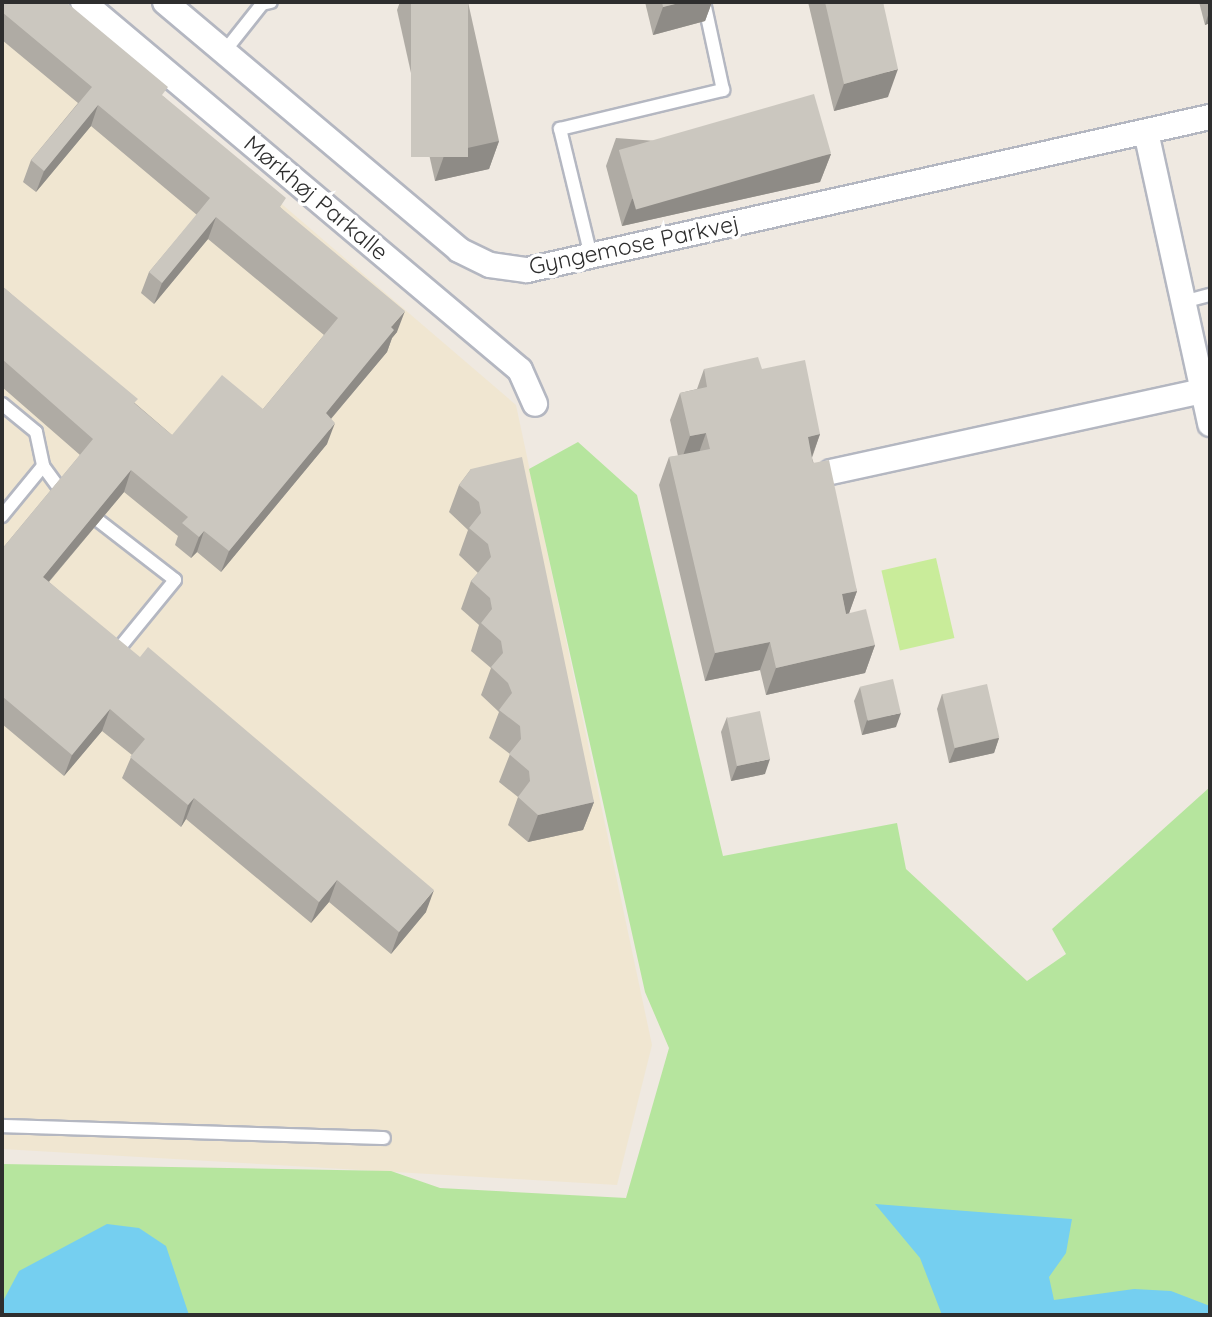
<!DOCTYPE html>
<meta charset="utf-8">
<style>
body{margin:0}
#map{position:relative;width:1212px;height:1317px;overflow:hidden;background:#efe9e1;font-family:Quicksand,sans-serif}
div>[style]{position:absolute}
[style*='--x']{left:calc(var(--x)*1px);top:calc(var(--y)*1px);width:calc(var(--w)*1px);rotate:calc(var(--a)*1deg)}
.education>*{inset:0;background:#f0e6d1}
.green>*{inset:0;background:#b6e59e}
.pitch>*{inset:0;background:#c9ec9a;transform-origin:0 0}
.water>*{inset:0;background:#75cff0}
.roads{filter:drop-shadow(2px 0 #b4b7c1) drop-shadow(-2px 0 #b4b7c1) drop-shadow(0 2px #b4b7c1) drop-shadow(0 -2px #b4b7c1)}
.service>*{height:12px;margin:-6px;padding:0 6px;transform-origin:6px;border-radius:6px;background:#fff}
.minor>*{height:24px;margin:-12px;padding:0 12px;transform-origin:12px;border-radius:12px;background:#fff}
.wall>*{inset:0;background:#afaba4}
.shaded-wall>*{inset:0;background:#8e8b86}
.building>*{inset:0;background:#cbc7bf;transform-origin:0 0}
span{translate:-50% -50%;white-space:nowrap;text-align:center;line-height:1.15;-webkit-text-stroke:7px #fff;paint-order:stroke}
.street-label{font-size:23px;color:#2e2e2e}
.frame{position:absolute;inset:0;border:4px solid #2e2e2e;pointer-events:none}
</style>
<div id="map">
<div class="education">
<div style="clip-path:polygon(2px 2px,46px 2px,516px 405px,652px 1045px,617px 1185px,2px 1149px)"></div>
</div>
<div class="green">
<div style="clip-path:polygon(578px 442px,637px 495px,723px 856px,897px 823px,906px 869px,1027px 981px,1066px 954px,1052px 929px,1210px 787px,1210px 1315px,2px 1315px,2px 1164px,391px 1171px,440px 1188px,626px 1198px,669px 1048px,645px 992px,529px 469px)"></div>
</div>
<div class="pitch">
<div style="left:936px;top:558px;width:82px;height:56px;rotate:77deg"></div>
</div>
<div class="water">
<div style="clip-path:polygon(875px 1204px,1072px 1219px,1066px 1253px,1049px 1277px,1054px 1300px,1134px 1289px,1171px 1291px,1210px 1306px,1210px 1315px,942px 1315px,920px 1258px)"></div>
<div style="clip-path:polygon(107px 1224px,139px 1228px,166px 1246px,189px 1315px,3px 1315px,2px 1303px,19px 1271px)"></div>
</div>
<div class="roads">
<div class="service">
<div style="--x:224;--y:52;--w:61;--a:-51.6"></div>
<div style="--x:262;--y:4;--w:9;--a:-13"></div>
<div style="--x:591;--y:256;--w:131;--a:-103.7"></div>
<div style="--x:560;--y:129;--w:168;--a:-13.5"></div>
<div style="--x:723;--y:90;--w:90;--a:-102.2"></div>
<div style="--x:1183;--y:302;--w:28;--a:-15"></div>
<div style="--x:2;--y:404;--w:44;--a:39.5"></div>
<div style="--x:36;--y:432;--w:35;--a:78"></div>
<div style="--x:43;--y:466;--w:65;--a:129.4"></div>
<div style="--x:43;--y:466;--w:31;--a:54"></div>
<div style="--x:99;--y:521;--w:96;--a:37.8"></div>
<div style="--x:175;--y:580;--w:85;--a:129.3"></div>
<div style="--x:2;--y:1126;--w:382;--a:1.8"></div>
</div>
<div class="minor">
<div style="--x:83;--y:2;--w:571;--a:40.1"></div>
<div style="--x:520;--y:370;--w:37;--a:66"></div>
<div style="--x:165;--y:2;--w:385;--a:40.1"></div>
<div style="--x:459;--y:250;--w:34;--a:26"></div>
<div style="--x:490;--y:265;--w:37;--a:8"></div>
<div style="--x:527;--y:270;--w:700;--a:-12.63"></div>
<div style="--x:1146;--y:132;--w:299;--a:77.6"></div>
<div style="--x:831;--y:472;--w:380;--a:-12.3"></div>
</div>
</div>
<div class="wall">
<div style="clip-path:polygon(2px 2px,164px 97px,282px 209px,397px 332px,392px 338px,387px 352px,331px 419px,327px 444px,221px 572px,197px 552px,191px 558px,175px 545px,178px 536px,124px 492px,49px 582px,426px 912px,391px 954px,329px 902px,311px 923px,186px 819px,181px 827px,122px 778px,132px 755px,102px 731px,64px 776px,2px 724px,2px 549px,80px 455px,2px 387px,2px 286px,136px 404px,172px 435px,263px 409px,324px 335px,208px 239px,154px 304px,141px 293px,149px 272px,197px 215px,91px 126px,36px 192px,23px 182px,31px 160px,78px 103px,2px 40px)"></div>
<div style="clip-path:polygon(400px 2px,468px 2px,499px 141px,489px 169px,435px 181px,397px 10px)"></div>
<div style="clip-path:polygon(645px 2px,712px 2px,705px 21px,653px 35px)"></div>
<div style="clip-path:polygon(808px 2px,883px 2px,888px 97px,834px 111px)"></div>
<div style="clip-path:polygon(1199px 2px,1210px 2px,1210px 23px,1205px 25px)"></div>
<div style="clip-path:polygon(616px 138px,831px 154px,820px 182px,622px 226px,606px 166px)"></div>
<div style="clip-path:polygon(704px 369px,762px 369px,820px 434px,812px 458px,857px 591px,849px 613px,875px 645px,865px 673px,766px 695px,760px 670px,705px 681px,659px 485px,669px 457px,678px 456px,670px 420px,680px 393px,697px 389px)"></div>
<div style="clip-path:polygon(471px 469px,594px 802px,583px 830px,528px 842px,508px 825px,518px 797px,499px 782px,510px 754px,489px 738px,499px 712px,481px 695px,491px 668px,471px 651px,479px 625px,461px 609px,471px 581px,478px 573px,459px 555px,468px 530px,449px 512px,459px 485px)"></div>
<div style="clip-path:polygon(860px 687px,896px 727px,862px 735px,854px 701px)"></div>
<div style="clip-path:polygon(942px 694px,999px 738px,994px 753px,949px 763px,937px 709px)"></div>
<div style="clip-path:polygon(727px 717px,765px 774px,731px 781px,721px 732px)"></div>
</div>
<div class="shaded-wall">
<div style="clip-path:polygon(683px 2px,712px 2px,705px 21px,653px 35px,663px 7px)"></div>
<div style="clip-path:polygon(1210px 9px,1210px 23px,1205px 25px)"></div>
<div style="clip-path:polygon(898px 69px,888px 97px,834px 111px,844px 84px)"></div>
<div style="clip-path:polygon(98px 105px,91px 126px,36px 192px,44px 171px)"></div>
<div style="clip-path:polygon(499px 141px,489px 169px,435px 181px,445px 153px)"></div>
<div style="clip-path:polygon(831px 154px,820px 182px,622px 226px,632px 199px)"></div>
<div style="clip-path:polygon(216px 217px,208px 239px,154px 304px,162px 283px)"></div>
<div style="clip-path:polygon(405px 311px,397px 332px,392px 338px,387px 352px,318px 434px,326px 413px,391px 327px)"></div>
<div style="clip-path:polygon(335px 423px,327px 444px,221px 572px,229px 551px)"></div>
<div style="clip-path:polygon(706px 433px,696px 461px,680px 464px,690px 436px)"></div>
<div style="clip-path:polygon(820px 434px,810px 462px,808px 437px)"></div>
<div style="clip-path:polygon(131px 470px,124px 492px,35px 598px,43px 577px)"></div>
<div style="clip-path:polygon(204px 531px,197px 552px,191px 558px,199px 537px)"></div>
<div style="clip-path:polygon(857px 591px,847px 619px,842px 594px)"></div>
<div style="clip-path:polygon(770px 642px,760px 670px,705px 681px,715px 653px)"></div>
<div style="clip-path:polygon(875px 645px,865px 673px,766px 695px,776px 668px)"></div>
<div style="clip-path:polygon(110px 709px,102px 731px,64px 776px,72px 755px)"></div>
<div style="clip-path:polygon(901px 713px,896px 727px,862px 735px,867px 720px)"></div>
<div style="clip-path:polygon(999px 738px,994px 753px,949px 763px,955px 748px)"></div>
<div style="clip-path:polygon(770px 759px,765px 774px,731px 781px,737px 766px)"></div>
<div style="clip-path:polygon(194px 798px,186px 819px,181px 827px,188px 805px)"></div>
<div style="clip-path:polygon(594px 802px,583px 830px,528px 842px,538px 815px)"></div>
<div style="clip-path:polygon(337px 880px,329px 902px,311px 923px,319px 902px)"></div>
<div style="clip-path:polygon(434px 890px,426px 912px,391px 954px,399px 932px)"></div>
</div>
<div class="building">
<div style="clip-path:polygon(2px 2px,66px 2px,168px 87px,162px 95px,286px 198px,280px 207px,405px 311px,391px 327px,394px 330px,326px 413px,335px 423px,229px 551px,204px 531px,199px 537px,182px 523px,188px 517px,131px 470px,43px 577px,140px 657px,148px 647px,434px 890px,399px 932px,337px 880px,319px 902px,194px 798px,188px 805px,130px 757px,145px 739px,110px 709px,72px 755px,3px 697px,2px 699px,2px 549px,93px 439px,2px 359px,2px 286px,138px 399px,134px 403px,172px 435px,222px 375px,263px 409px,338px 318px,216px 217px,162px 283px,149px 272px,210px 198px,98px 105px,44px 171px,31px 160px,92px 87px,2px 12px)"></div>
<div style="left:411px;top:2px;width:57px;height:155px"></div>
<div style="clip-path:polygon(662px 2px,683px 2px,663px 7px)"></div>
<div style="clip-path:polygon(825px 2px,883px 2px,898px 69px,844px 84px)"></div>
<div style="left:814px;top:94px;width:62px;height:203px;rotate:74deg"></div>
<div style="clip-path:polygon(758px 357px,762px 369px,805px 360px,820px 434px,808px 437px,813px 463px,829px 460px,857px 591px,842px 594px,846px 614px,866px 609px,875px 645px,776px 668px,770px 642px,715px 653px,669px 457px,710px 449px,706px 433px,690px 436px,680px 393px,707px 387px,704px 369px)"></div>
<div style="clip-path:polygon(522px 457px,594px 802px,538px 815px,518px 797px,530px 781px,529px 771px,509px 754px,521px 739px,520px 726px,499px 710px,512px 693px,508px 683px,491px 667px,503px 653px,501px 641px,481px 623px,492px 609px,490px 598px,471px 581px,491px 557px,488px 544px,469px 528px,481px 513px,479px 502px,459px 485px,471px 469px)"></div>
<div style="left:893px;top:679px;width:35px;height:34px;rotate:77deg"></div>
<div style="left:987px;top:684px;width:55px;height:46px;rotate:77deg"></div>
<div style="left:760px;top:711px;width:49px;height:34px;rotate:78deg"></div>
</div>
<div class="street-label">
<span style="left:316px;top:198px;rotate:40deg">Mørkhøj Parkalle</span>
<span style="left:634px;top:245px;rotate:-12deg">Gyngemose Parkvej</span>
</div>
<div class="frame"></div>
</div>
